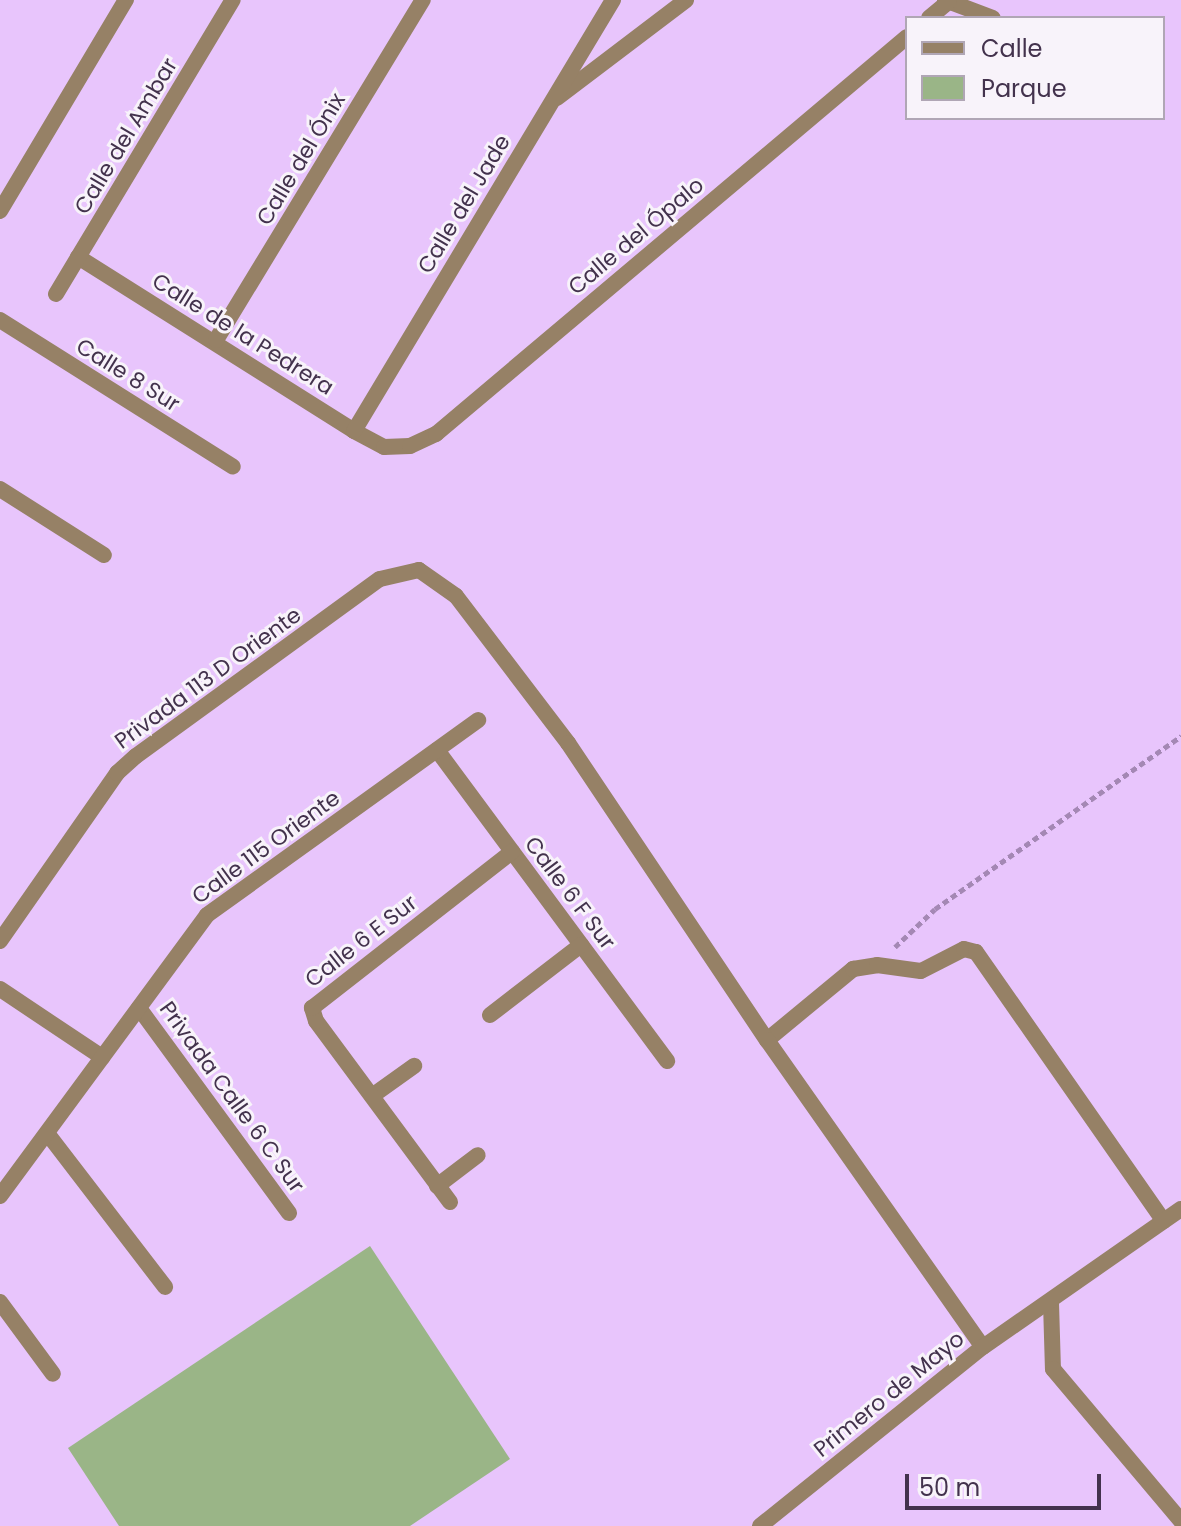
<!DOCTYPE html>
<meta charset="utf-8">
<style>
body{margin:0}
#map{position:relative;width:1181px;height:1526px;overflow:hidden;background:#e8c5fc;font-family:Poppins,sans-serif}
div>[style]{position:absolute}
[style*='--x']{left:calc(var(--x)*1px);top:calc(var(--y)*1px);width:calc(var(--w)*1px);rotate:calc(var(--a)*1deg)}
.green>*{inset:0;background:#9ab587}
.path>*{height:5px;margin-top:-2.5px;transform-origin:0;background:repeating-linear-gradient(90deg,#a488b4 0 6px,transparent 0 10px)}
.service>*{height:16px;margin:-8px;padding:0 8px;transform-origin:8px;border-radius:8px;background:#968166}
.minor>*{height:16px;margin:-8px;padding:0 8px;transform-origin:8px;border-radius:8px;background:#968166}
span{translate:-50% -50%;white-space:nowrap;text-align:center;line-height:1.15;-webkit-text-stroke:6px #f8f3fa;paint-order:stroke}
.street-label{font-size:22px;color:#43324d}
.legend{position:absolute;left:905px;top:16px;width:260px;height:104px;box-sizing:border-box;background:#f8f3fa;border:2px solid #b0a6b5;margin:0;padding:10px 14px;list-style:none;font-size:24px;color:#43324d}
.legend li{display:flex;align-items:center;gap:16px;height:40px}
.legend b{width:40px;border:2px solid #b0a6b5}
.scale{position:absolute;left:905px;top:1474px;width:196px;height:36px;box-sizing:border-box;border:4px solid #43324d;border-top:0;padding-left:10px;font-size:24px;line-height:28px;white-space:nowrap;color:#43324d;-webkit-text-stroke:6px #f8f3fa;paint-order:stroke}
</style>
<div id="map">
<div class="green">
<div style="clip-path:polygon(370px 1246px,510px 1459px,410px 1526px,119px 1526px,68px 1448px)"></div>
</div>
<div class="path">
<div style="--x:895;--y:947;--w:55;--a:-43.5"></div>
<div style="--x:935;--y:909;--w:301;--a:-35.1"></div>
</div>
<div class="service">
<div style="--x:767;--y:1040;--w:112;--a:-39.5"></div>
<div style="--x:853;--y:969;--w:24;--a:-9"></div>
<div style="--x:877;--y:965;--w:44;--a:7.8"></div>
<div style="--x:921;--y:971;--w:48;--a:-27.1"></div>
<div style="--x:964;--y:949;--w:12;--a:14"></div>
<div style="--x:976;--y:952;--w:328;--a:55.1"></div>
</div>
<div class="minor">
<div style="--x:945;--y:0;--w:51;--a:20.6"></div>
<div style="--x:929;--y:18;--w:26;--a:-40"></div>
<div style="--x:557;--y:98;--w:162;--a:-37.2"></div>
<div style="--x:0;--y:211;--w:246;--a:-59.2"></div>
<div style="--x:78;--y:257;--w:326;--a:32.2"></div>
<div style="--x:354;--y:431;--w:34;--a:28"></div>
<div style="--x:384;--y:447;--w:26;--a:-2"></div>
<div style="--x:410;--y:446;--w:29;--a:-25"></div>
<div style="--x:436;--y:434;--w:616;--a:-40.13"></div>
<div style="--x:56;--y:294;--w:343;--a:-59"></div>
<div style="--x:0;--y:320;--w:275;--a:32.2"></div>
<div style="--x:216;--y:340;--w:398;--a:-58.7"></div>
<div style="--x:354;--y:431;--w:503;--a:-59"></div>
<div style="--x:0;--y:489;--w:123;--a:32.4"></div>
<div style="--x:437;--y:750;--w:387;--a:53.5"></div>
<div style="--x:0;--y:941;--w:205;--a:-55.1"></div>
<div style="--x:117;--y:773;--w:25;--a:-42"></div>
<div style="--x:136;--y:756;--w:301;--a:-36"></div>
<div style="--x:380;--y:579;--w:40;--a:-13"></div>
<div style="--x:419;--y:570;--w:45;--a:35.1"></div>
<div style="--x:456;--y:596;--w:185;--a:52.7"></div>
<div style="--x:568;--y:743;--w:358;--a:56.2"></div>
<div style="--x:767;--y:1040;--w:375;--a:54.9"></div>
<div style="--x:0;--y:989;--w:123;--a:33.7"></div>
<div style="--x:139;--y:1008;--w:254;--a:53.8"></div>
<div style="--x:490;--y:1015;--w:115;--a:-37.6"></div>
<div style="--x:372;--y:1096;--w:52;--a:-35.5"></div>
<div style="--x:47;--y:1133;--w:194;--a:52.5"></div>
<div style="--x:437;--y:1186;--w:51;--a:-37.1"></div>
<div style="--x:0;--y:1196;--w:349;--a:-53.6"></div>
<div style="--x:207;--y:915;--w:334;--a:-35.7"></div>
<div style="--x:450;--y:1202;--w:225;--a:-126.5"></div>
<div style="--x:316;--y:1021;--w:14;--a:-107"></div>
<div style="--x:312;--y:1008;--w:254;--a:-38"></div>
<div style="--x:0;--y:1302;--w:89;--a:53.6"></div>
<div style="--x:1051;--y:1303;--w:66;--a:88.3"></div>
<div style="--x:1053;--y:1369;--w:199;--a:49.9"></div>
<div style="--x:760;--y:1526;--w:286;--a:-38.8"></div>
<div style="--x:983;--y:1347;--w:241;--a:-34.9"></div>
</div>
<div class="street-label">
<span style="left:126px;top:136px;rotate:-59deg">Calle del Ambar</span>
<span style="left:301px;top:159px;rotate:-59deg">Calle del Ónix</span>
<span style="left:464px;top:204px;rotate:-59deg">Calle del Jade</span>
<span style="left:636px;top:236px;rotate:-40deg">Calle del Ópalo</span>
<span style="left:243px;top:334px;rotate:32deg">Calle de la Pedrera</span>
<span style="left:128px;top:375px;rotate:32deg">Calle 8 Sur</span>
<span style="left:208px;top:678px;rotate:-36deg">Privada 113 D Oriente</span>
<span style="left:266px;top:847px;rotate:-36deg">Calle 115 Oriente</span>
<span style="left:570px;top:893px;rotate:53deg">Calle 6 F Sur</span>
<span style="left:361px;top:941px;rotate:-38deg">Calle 6 E Sur</span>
<span style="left:232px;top:1097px;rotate:54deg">Privada Calle 6 C Sur</span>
<span style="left:889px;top:1394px;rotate:-39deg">Primero de Mayo</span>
</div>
<ul class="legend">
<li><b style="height:10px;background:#968166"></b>Calle</li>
<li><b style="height:22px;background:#9ab587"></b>Parque</li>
</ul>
<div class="scale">50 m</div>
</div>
